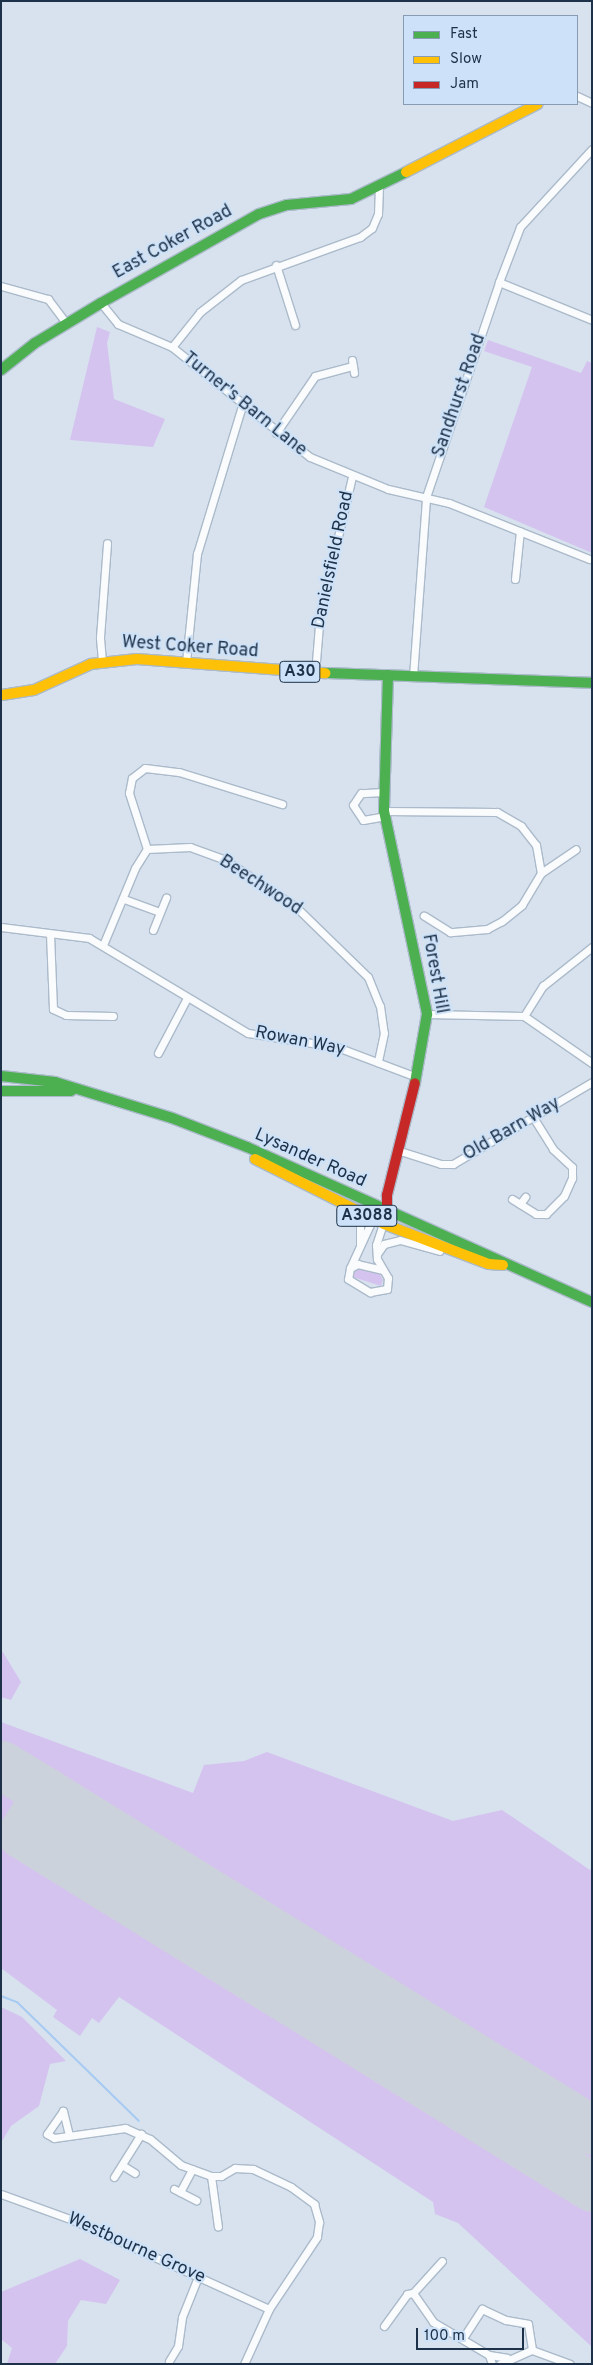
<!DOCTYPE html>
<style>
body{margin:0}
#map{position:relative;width:593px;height:2365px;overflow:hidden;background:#d7e2ee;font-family:Overpass,sans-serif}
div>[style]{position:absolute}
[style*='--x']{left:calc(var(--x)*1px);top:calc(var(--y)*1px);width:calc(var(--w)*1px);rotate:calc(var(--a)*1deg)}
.green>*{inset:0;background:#d5c3ef}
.stream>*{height:2px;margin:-1px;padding:0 1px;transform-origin:1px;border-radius:1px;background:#a6caf2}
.runway>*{height:49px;margin:-24.5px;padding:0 24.5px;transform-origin:24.5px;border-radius:24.5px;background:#ccd2db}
.roads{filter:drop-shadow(1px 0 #abbaca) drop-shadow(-1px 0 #abbaca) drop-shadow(0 1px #abbaca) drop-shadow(0 -1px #abbaca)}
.street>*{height:7px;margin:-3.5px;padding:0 3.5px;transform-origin:3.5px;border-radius:3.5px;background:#f9fbfc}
.fast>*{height:10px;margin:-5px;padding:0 5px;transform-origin:5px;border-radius:5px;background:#4caf50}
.slow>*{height:10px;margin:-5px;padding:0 5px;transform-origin:5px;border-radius:5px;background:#ffc107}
.jam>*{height:10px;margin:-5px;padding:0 5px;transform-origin:5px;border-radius:5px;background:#c62828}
span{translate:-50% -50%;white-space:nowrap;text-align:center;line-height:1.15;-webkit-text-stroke:4px #cde2f8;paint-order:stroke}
.shield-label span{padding:1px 4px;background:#cde2f8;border:1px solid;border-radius:4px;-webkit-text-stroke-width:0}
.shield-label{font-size:16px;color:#1d3248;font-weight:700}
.street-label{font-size:18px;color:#1d3248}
.frame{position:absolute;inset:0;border:2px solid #1d3248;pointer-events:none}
.legend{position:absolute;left:403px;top:15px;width:175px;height:90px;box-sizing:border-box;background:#cde2f8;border:1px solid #879cb2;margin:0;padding:6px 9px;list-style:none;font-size:15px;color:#1d3248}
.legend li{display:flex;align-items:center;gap:10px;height:25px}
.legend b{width:25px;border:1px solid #879cb2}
.scale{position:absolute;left:416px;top:2328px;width:108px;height:22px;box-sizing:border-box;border:2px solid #1d3248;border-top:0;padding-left:6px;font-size:15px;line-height:18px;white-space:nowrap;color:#1d3248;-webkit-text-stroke:4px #cde2f8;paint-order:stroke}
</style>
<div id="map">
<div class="green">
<div style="clip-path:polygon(97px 327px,110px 332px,107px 343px,114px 399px,165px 419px,153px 447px,70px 440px)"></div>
<div style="clip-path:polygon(488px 340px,581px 373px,587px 361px,592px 363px,592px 553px,484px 507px,532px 367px,484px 351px)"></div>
<div style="clip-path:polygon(363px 1267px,378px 1271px,383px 1280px,381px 1286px,353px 1277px,353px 1270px)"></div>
<div style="clip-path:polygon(1px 1649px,21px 1682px,11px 1700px,1px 1697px)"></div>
<div style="clip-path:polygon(1px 1722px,193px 1793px,204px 1765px,244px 1761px,267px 1752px,453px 1821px,502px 1810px,590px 1870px,592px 1867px,592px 2347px,458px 2223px,435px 2214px,433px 2202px,119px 1997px,99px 2023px,92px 2018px,80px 2036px,53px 2017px,57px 2010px,1px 1968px)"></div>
<div style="clip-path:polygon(1px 2007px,22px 2017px,66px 2061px,50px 2064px,39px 2106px,11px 2126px,1px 2143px)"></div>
<div style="clip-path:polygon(80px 2259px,120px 2280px,106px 2304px,81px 2300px,68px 2321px,67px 2346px,55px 2364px,7px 2364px,12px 2348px,1px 2339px,1px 2292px)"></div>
</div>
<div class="stream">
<div style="--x:1;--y:1996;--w:17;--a:21"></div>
<div style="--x:17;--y:2002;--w:170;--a:44.3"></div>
</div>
<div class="runway">
<div style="--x:1;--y:1765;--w:54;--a:31.3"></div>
<div style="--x:47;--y:1793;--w:34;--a:120"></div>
<div style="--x:592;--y:2130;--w:641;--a:-148.27"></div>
<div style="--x:47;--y:1793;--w:48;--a:121.4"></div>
<div style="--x:22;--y:1834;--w:670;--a:31.77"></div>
</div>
<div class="roads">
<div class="street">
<div style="--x:577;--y:96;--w:17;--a:25"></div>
<div style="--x:276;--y:265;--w:63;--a:72.4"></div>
<div style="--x:499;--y:282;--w:100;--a:22.2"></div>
<div style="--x:1;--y:286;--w:49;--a:15.5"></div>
<div style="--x:48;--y:299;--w:31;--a:53"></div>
<div style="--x:101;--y:303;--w:27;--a:51"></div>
<div style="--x:118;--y:324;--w:59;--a:23.1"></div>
<div style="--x:172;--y:347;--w:176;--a:38.6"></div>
<div style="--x:310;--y:457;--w:84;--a:22.3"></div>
<div style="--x:388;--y:489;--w:63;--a:12.9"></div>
<div style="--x:449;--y:503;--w:151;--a:21.8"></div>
<div style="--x:172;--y:347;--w:45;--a:-51.3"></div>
<div style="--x:200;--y:312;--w:52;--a:-38"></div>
<div style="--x:241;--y:280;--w:127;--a:-19.9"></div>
<div style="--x:360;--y:237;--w:15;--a:-37"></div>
<div style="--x:372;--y:228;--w:15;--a:-67"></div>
<div style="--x:378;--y:214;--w:26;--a:-88"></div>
<div style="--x:352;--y:360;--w:13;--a:81"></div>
<div style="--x:276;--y:433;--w:69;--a:-55.6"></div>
<div style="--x:315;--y:376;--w:39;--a:-15"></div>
<div style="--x:515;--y:579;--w:48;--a:-84.1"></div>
<div style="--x:102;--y:661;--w:24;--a:-95"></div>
<div style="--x:100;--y:637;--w:94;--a:-85.7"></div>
<div style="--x:186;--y:662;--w:109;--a:-84.2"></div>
<div style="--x:197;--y:554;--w:155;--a:-73.1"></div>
<div style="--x:315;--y:673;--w:59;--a:-85.2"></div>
<div style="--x:320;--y:614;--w:142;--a:-76.9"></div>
<div style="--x:413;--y:676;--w:179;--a:-85.8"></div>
<div style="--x:426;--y:497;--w:227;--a:-71.2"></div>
<div style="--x:499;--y:282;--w:59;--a:-69.1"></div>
<div style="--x:520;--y:227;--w:106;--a:-47.3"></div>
<div style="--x:383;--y:792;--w:22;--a:177"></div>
<div style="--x:361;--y:793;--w:14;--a:124"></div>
<div style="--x:353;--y:805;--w:18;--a:56"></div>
<div style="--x:363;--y:820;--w:22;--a:-10"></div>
<div style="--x:384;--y:811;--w:113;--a:0.5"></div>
<div style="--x:497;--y:812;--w:28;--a:30"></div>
<div style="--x:521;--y:826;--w:24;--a:52"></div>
<div style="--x:536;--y:845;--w:28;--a:80"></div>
<div style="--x:541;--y:873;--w:37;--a:121"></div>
<div style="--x:522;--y:905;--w:26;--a:141"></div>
<div style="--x:502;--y:921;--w:17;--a:152"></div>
<div style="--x:487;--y:929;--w:37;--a:175"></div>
<div style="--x:450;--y:932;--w:31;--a:-148"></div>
<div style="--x:147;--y:849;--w:59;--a:-107.8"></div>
<div style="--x:129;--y:793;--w:15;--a:-79"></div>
<div style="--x:132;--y:778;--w:16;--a:-38"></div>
<div style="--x:145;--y:768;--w:34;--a:7"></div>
<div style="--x:179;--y:772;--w:108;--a:17.3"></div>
<div style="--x:541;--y:873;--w:42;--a:-34.4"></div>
<div style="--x:124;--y:899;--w:38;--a:20"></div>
<div style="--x:1;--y:927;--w:89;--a:7.1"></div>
<div style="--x:89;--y:938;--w:185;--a:30.9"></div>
<div style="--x:248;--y:1033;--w:90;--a:8.9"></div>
<div style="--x:337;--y:1047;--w:85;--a:20.6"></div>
<div style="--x:153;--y:930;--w:35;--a:-68"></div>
<div style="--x:50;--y:934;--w:75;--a:87.7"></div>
<div style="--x:53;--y:1009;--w:14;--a:25"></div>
<div style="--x:66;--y:1015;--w:47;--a:1.2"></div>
<div style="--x:103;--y:945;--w:83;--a:-67.4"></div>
<div style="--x:135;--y:868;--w:22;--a:-58"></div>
<div style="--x:147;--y:849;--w:43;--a:-2.7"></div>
<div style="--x:190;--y:847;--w:37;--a:20"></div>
<div style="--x:225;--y:860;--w:85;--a:33.5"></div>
<div style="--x:296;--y:907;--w:100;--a:44.2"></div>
<div style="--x:368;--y:977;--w:31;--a:68"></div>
<div style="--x:380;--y:1006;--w:27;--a:82"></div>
<div style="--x:384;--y:1033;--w:30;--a:102"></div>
<div style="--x:427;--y:1014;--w:97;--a:1.2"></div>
<div style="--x:524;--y:1016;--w:83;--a:34.7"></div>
<div style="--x:524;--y:1016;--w:36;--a:-58"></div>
<div style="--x:543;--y:986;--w:63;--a:-38.5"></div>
<div style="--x:158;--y:1053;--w:62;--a:-62.2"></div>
<div style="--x:400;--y:1151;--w:43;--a:17.6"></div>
<div style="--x:441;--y:1164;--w:12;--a:0"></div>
<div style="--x:453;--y:1164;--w:161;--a:-30.5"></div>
<div style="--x:512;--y:1199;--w:28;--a:32"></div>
<div style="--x:536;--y:1214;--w:10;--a:0"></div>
<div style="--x:546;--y:1214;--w:25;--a:-45"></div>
<div style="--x:564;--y:1196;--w:20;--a:-66"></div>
<div style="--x:572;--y:1178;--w:11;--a:-90"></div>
<div style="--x:572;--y:1167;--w:26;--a:-137"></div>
<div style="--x:553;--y:1149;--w:38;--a:-122"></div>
<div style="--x:520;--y:1204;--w:9;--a:-54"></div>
<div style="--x:348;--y:1210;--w:19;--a:51"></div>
<div style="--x:360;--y:1225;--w:20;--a:90"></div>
<div style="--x:377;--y:1254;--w:12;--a:-55"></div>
<div style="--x:384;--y:1244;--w:16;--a:-14"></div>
<div style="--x:400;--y:1240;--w:41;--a:15.4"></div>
<div style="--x:350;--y:1268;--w:67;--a:-65.3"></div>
<div style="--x:383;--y:1270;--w:26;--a:-167"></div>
<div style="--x:358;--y:1264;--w:9;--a:153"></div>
<div style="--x:350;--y:1268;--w:11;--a:100"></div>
<div style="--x:348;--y:1279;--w:26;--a:31"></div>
<div style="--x:370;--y:1292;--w:17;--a:-10"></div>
<div style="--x:387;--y:1289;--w:11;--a:-85"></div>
<div style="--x:388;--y:1278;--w:22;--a:-120"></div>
<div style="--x:377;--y:1259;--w:14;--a:-94"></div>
<div style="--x:376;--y:1245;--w:35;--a:-72"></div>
<div style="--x:69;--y:2135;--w:25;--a:-104"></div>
<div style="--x:63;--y:2111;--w:28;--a:125"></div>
<div style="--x:47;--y:2134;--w:8;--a:30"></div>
<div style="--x:54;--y:2138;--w:72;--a:-8"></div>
<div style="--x:125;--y:2128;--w:27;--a:24"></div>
<div style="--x:150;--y:2139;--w:40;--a:40"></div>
<div style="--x:181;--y:2165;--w:32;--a:20"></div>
<div style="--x:211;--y:2176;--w:10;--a:0"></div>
<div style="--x:221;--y:2176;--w:16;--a:-30"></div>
<div style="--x:235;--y:2168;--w:18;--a:3"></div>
<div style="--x:253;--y:2169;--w:42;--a:25.3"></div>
<div style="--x:291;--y:2187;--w:29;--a:36"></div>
<div style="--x:314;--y:2204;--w:19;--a:74"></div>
<div style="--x:319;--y:2222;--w:15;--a:98"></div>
<div style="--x:317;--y:2237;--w:87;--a:123.7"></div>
<div style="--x:269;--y:2309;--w:60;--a:114.4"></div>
<div style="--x:122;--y:2165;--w:15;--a:32"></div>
<div style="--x:211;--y:2176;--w:51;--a:82.2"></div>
<div style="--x:114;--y:2177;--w:51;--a:-57.9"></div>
<div style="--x:174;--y:2189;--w:25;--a:27"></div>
<div style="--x:180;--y:2192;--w:26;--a:-62"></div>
<div style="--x:1;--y:2194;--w:77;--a:19.9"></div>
<div style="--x:73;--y:2220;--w:215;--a:24.4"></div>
<div style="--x:413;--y:2293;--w:43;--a:-47.8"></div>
<div style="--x:384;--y:2326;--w:39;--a:-54"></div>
<div style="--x:407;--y:2294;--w:6;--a:-9"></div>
<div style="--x:413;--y:2293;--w:35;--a:55"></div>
<div style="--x:433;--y:2322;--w:65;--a:30.5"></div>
<div style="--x:489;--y:2355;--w:9;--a:72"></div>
<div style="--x:463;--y:2338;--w:35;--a:-57"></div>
<div style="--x:482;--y:2309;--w:26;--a:25"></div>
<div style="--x:506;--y:2320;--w:22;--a:10"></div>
<div style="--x:528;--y:2324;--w:26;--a:81"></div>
<div style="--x:489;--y:2355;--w:18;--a:9"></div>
<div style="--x:169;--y:2361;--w:17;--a:-59"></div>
<div style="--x:178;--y:2346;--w:29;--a:-82"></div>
<div style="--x:182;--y:2317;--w:43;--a:-68.2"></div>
<div style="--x:500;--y:2364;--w:35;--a:-24"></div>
<div style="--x:532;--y:2350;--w:40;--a:20.2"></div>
</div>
<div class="fast">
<div style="--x:1;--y:370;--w:43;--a:-38.5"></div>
<div style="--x:35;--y:343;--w:77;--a:-31.2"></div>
<div style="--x:101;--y:303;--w:181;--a:-29.4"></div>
<div style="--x:259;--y:214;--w:29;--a:-18"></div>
<div style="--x:287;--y:205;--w:64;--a:-5.4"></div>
<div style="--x:351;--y:199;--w:61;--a:-26.1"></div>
<div style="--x:325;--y:673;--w:267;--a:2.1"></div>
<div style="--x:388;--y:675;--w:136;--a:91.7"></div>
<div style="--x:384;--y:811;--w:208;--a:78"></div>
<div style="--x:427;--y:1014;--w:70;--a:99.9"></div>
<div style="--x:1;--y:1076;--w:54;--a:6.3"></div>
<div style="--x:55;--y:1082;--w:122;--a:17.1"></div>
<div style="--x:172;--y:1118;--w:80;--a:21.1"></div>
<div style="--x:247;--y:1147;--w:378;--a:24.2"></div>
<div style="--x:1;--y:1091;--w:70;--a:0"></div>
</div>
<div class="slow">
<div style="--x:406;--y:172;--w:148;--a:-27.3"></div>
<div style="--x:2;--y:695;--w:32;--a:-9"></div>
<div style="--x:34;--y:690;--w:63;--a:-24.5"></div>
<div style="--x:91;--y:664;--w:46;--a:-6.2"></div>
<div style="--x:137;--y:659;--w:189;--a:4.3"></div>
<div style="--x:255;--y:1159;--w:144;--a:26.7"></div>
<div style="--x:384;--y:1224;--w:112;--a:20.9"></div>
<div style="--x:489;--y:1264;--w:14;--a:4"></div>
</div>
<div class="jam">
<div style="--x:387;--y:1212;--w:17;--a:-90"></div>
<div style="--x:387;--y:1195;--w:115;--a:-76"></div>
</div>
</div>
<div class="shield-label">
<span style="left:300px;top:672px">A30</span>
<span style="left:367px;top:1216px">A3088</span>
</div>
<div class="street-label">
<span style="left:173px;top:243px;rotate:-29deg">East Coker Road</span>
<span style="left:460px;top:396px;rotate:-71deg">Sandhurst Road</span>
<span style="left:244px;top:405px;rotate:39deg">Turner's Barn Lane</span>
<span style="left:334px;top:560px;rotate:-78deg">Danielsfield Road</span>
<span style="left:190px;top:648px;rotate:4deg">West Coker Road</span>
<span style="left:260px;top:886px;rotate:33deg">Beechwood</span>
<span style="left:434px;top:974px;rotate:80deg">Forest Hill</span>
<span style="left:300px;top:1042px;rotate:11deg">Rowan Way</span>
<span style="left:512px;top:1130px;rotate:-30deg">Old Barn Way</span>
<span style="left:310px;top:1159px;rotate:24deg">Lysander Road</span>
<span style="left:136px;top:2249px;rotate:24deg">Westbourne Grove</span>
</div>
<div class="frame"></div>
<ul class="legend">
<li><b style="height:6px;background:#4caf50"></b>Fast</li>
<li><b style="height:6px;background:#ffc107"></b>Slow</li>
<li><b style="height:6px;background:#c62828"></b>Jam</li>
</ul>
<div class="scale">100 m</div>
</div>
